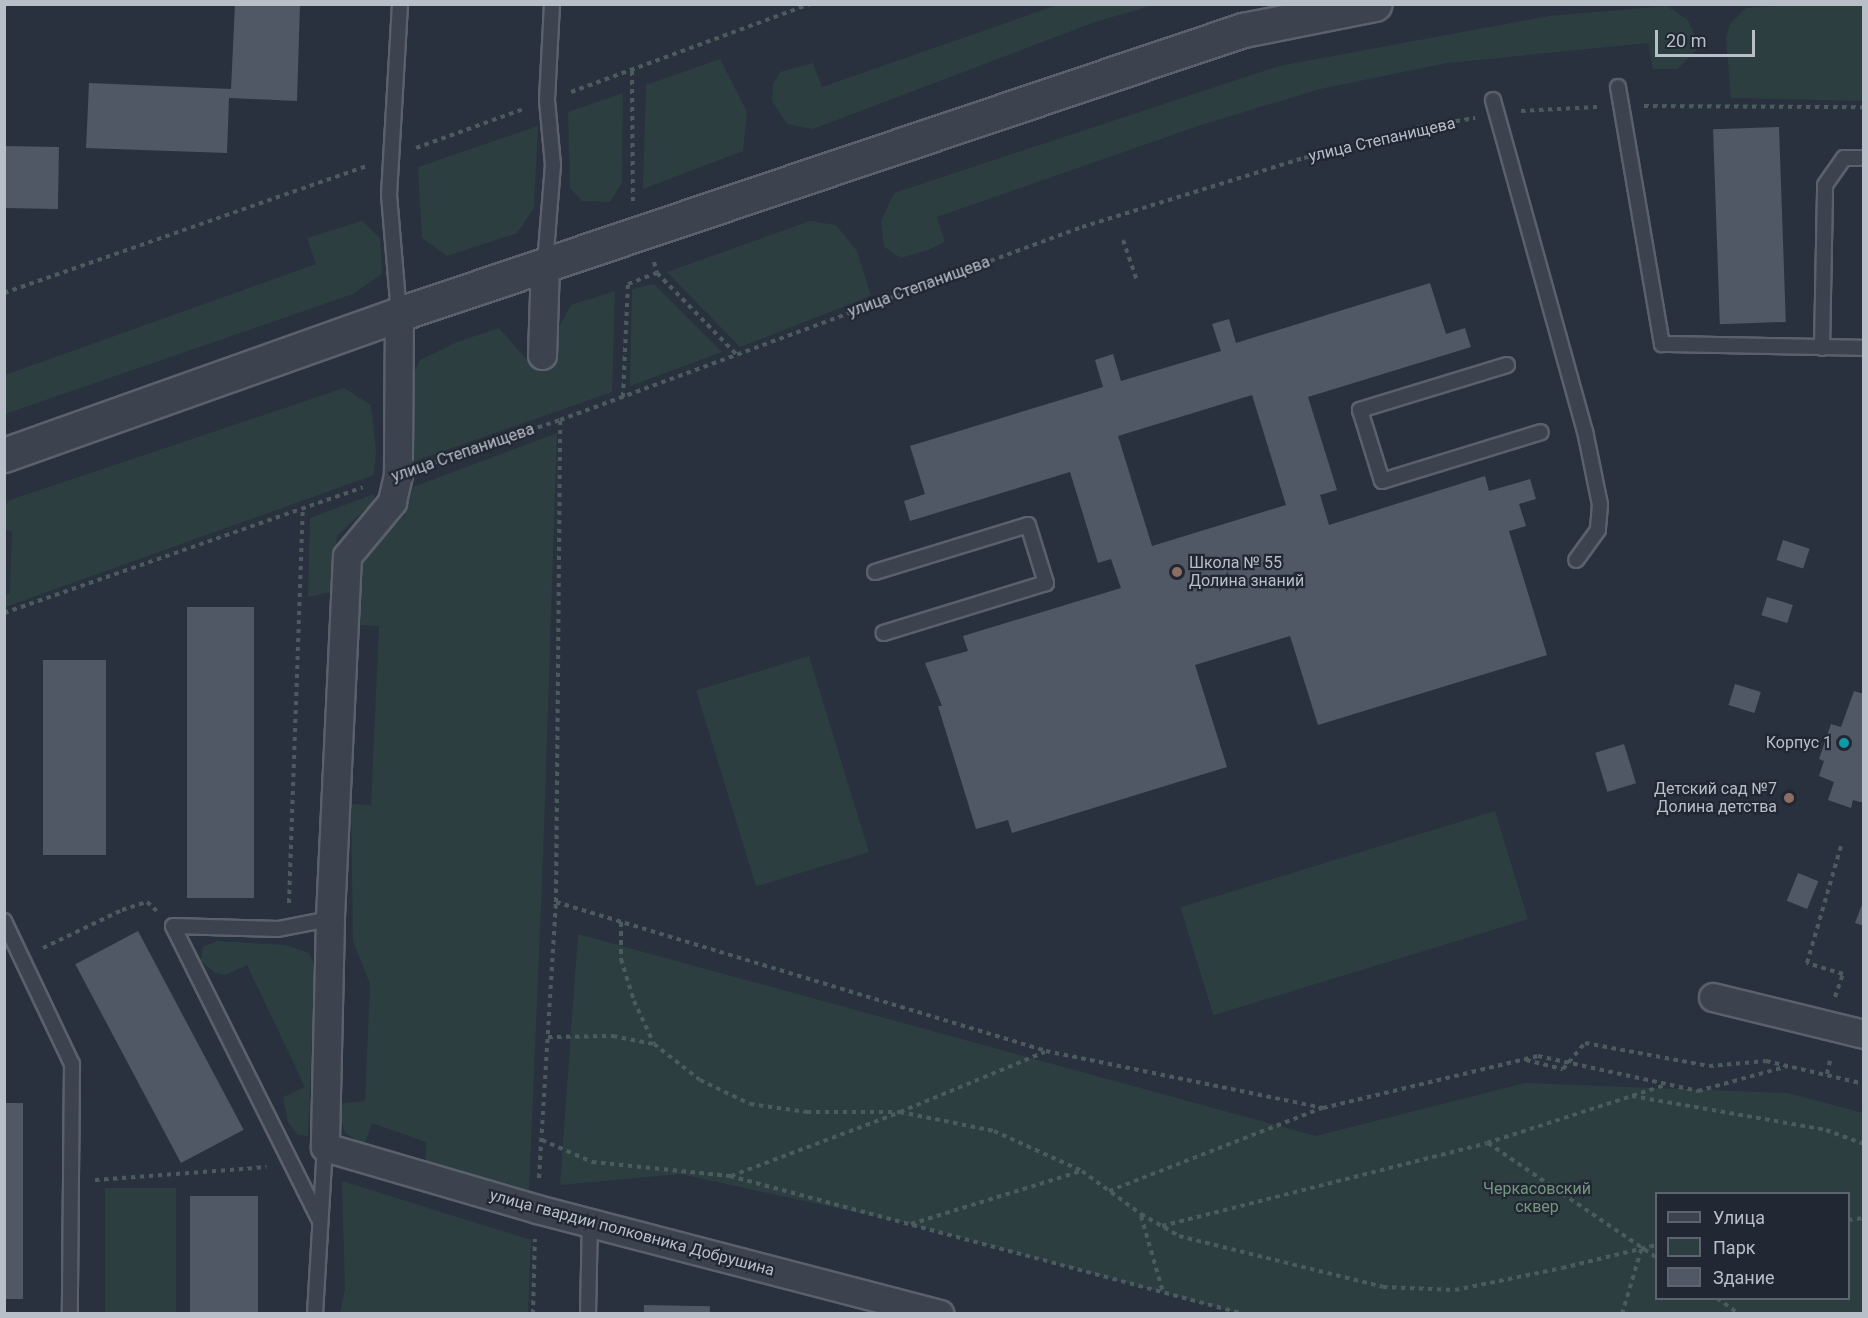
<!DOCTYPE html>
<meta charset="utf-8">
<style>
body{margin:0}
#map{position:relative;width:1868px;height:1318px;overflow:hidden;background:#29313e;font-family:Roboto,sans-serif}
div>[style]{position:absolute}
[style*='--x']{left:calc(var(--x)*1px);top:calc(var(--y)*1px);width:calc(var(--w)*1px);rotate:calc(var(--a)*1deg)}
.green>*{inset:0;background:#2c3e40;transform-origin:0 0}
.building>*{inset:0;background:#505866;transform-origin:0 0}
.path>*{height:4px;margin-top:-2px;transform-origin:0;background:repeating-linear-gradient(90deg,#4b5b5e 0 4.5px,transparent 0 9px)}
.roads{filter:drop-shadow(2px 0 #5b616c) drop-shadow(-2px 0 #5b616c) drop-shadow(0 2px #5b616c) drop-shadow(0 -2px #5b616c)}
.service>*{height:14px;margin:-7px;padding:0 7px;transform-origin:7px;border-radius:7px;background:#3d434e}
.minor>*{height:27px;margin:-13.5px;padding:0 13.5px;transform-origin:13.5px;border-radius:13.5px;background:#3d434e}
.tertiary>*{height:33px;margin:-16.5px;padding:0 16.5px;transform-origin:16.5px;border-radius:16.5px;background:#3d434e}
.dots>*{width:16px;height:16px;translate:-50% -50%;box-sizing:border-box;border:3px solid #222833;border-radius:50%}
span{translate:-50% -50%;white-space:nowrap;text-align:center;line-height:1.15;-webkit-text-stroke:4.5px #222833;paint-order:stroke}
.street-label{font-size:16px;color:#b9bfc9}
.poi-label{font-size:16px;color:#b9bfc9}
.left{translate:0 -50%;text-align:left}
.right{translate:-100% -50%;text-align:right}
.park-label{font-size:16px;color:#74967d}
.frame{position:absolute;inset:0;border:6px solid #b9bfc9;pointer-events:none}
.legend{position:absolute;left:1655px;top:1192px;width:195px;height:108px;box-sizing:border-box;background:#222833;border:2px solid #5e646f;margin:0;padding:8px 10px;list-style:none;font-size:18px;color:#b9bfc9}
.legend li{display:flex;align-items:center;gap:12px;height:30px}
.legend b{width:30px;border:2px solid #5e646f}
.scale{position:absolute;left:1655px;top:30px;width:100px;height:27px;box-sizing:border-box;border:3px solid #b9bfc9;border-top:0;padding-left:8px;font-size:18px;line-height:21px;white-space:nowrap;color:#b9bfc9;-webkit-text-stroke:4px #222833;paint-order:stroke}
</style>
<div id="map">
<div class="green">
<div style="clip-path:polygon(1060px 4px,1154px 5px,1095px 22px,813px 129px,787px 124px,772px 101px,773px 84px,780px 72px,813px 63px,822px 87px)"></div>
<div style="clip-path:polygon(1792px 5px,1863px 5px,1863px 101px,1731px 98px,1726px 38px,1730px 24px,1746px 8px)"></div>
<div style="clip-path:polygon(1667px 6px,1688px 20px,1700px 47px,1677px 69px,1653px 69px,1648px 43px,1447px 63px,1320px 89px,1201px 125px,937px 217px,945px 242px,928px 250px,901px 258px,884px 247px,881px 221px,894px 193px,1279px 66px,1549px 16px)"></div>
<div style="clip-path:polygon(720px 59px,747px 112px,743px 151px,643px 189px,646px 85px)"></div>
<div style="clip-path:polygon(623px 93px,622px 183px,610px 202px,582px 201px,570px 188px,568px 112px)"></div>
<div style="clip-path:polygon(538px 126px,534px 208px,517px 233px,447px 256px,422px 238px,418px 167px)"></div>
<div style="clip-path:polygon(362px 221px,380px 238px,382px 274px,353px 294px,5px 414px,5px 375px,316px 264px,307px 238px)"></div>
<div style="clip-path:polygon(810px 221px,836px 225px,857px 251px,871px 296px,740px 347px,667px 272px)"></div>
<div style="clip-path:polygon(654px 284px,722px 352px,630px 386px,632px 289px)"></div>
<div style="clip-path:polygon(615px 291px,612px 392px,412px 462px,408px 386px,420px 360px,457px 342px,499px 328px,535px 369px,558px 357px,557px 330px,571px 305px)"></div>
<div style="clip-path:polygon(344px 388px,371px 405px,376px 451px,374px 475px,5px 607px,5px 596px,10px 593px,12px 531px,5px 530px,5px 505px,10px 500px)"></div>
<div style="clip-path:polygon(557px 433px,543px 859px,529px 1190px,426px 1162px,426px 1142px,372px 1123px,364px 1145px,345px 1133px,337px 1104px,365px 1101px,370px 984px,353px 941px,351px 804px,371px 805px,379px 626px,358px 625px,361px 557px,405px 515px,413px 487px)"></div>
<div style="clip-path:polygon(374px 494px,374px 501px,337px 536px,331px 592px,308px 597px,310px 518px)"></div>
<div style="left:809px;top:656px;width:205px;height:118px;rotate:73deg"></div>
<div style="left:1495px;top:811px;width:113px;height:329px;rotate:73deg"></div>
<div style="clip-path:polygon(evenodd,578px 934px,1316px 1136px,1525px 1083px,1788px 1093px,1863px 1113px,1863px 1313px,1238px 1313px,910px 1224px,680px 1174px,560px 1185px,578px 934px,1656px 1194px,1848px 1194px,1848px 1298px,1656px 1298px,1656px 1194px)"></div>
<div style="clip-path:polygon(217px 941px,286px 945px,309px 953px,315px 966px,308px 1136px,298px 1135px,288px 1122px,283px 1097px,305px 1087px,247px 965px,225px 975px,215px 973px,201px 961px,203px 947px)"></div>
<div style="clip-path:polygon(342px 1181px,531px 1240px,528px 1313px,340px 1313px,345px 1289px)"></div>
<div style="left:105px;top:1188px;width:71px;height:125px"></div>
</div>
<div class="building">
<div style="clip-path:polygon(235px 4px,300px 4px,297px 101px,229px 98px,227px 153px,86px 148px,89px 83px,231px 89px)"></div>
<div style="left:1779px;top:127px;width:195px;height:66px;rotate:88deg"></div>
<div style="left:4px;top:146px;width:55px;height:62px;rotate:1deg"></div>
<div style="clip-path:polygon(evenodd,1430px 283px,1446px 334px,1465px 328px,1471px 347px,1308px 397px,1337px 490px,1320px 495px,1329px 525px,1485px 476px,1489px 491px,1530px 479px,1536px 499px,1519px 504px,1526px 526px,1509px 531px,1547px 655px,1318px 725px,1290px 636px,1195px 665px,1227px 767px,1012px 833px,1008px 820px,976px 829px,938px 706px,942px 706px,925px 663px,968px 651px,963px 636px,1121px 588px,1111px 559px,1098px 563px,1070px 472px,910px 521px,904px 501px,925px 494px,910px 446px,1103px 387px,1095px 360px,1113px 354px,1121px 381px,1221px 351px,1212px 324px,1229px 319px,1236px 343px,1430px 283px,1252px 395px,1286px 505px,1152px 546px,1118px 436px,1252px 395px)"></div>
<div style="left:1783px;top:540px;width:28px;height:21px;rotate:18deg"></div>
<div style="left:1767px;top:597px;width:27px;height:19px;rotate:17deg"></div>
<div style="left:187px;top:607px;width:67px;height:291px"></div>
<div style="left:43px;top:660px;width:63px;height:195px"></div>
<div style="left:1735px;top:684px;width:27px;height:22px;rotate:17deg"></div>
<div style="clip-path:polygon(1854px 691px,1864px 694px,1864px 803px,1853px 800px,1851px 808px,1828px 800px,1834px 782px,1819px 776px,1824px 761px,1819px 759px,1831px 724px,1841px 727px)"></div>
<div style="left:1624px;top:744px;width:41px;height:30px;rotate:73deg"></div>
<div style="left:1798px;top:873px;width:22px;height:30px;rotate:22deg"></div>
<div style="clip-path:polygon(1863px 902px,1864px 902px,1864px 926px,1855px 923px)"></div>
<div style="left:138px;top:931px;width:225px;height:71px;rotate:62deg"></div>
<div style="left:4px;top:1103px;width:19px;height:196px"></div>
<div style="left:190px;top:1196px;width:68px;height:118px"></div>
<div style="left:644px;top:1305px;width:66px;height:9px;rotate:1deg"></div>
</div>
<div class="path">
<div style="--x:632;--y:71;--w:130;--a:89.6"></div>
<div style="--x:571;--y:92;--w:255;--a:-20.2"></div>
<div style="--x:1644;--y:106;--w:220;--a:0.3"></div>
<div style="--x:1521;--y:111;--w:76;--a:-3"></div>
<div style="--x:416;--y:148;--w:115;--a:-19.9"></div>
<div style="--x:1123;--y:240;--w:43;--a:71.1"></div>
<div style="--x:654;--y:262;--w:11;--a:75"></div>
<div style="--x:657;--y:273;--w:115;--a:45.7"></div>
<div style="--x:4;--y:293;--w:384;--a:-19.3"></div>
<div style="--x:623;--y:397;--w:113;--a:-87.5"></div>
<div style="--x:628;--y:284;--w:31;--a:-21"></div>
<div style="--x:427;--y:465;--w:140;--a:-18.7"></div>
<div style="--x:560;--y:420;--w:557;--a:-20.29"></div>
<div style="--x:1082;--y:227;--w:232;--a:-17.3"></div>
<div style="--x:1304;--y:158;--w:120;--a:-15"></div>
<div style="--x:1420;--y:127;--w:56;--a:-9.3"></div>
<div style="--x:4;--y:613;--w:380;--a:-19.3"></div>
<div style="--x:556;--y:902;--w:512;--a:16.91"></div>
<div style="--x:1046;--y:1051;--w:283;--a:11.6"></div>
<div style="--x:1323;--y:1108;--w:221;--a:-13.6"></div>
<div style="--x:1538;--y:1056;--w:164;--a:12.3"></div>
<div style="--x:1698;--y:1091;--w:93;--a:-15.5"></div>
<div style="--x:289;--y:903;--w:395;--a:-88"></div>
<div style="--x:621;--y:922;--w:37;--a:90"></div>
<div style="--x:621;--y:959;--w:44;--a:72.8"></div>
<div style="--x:634;--y:1001;--w:47;--a:65.1"></div>
<div style="--x:654;--y:1044;--w:58;--a:38"></div>
<div style="--x:700;--y:1080;--w:55;--a:25.6"></div>
<div style="--x:750;--y:1104;--w:58;--a:8"></div>
<div style="--x:807;--y:1112;--w:93;--a:0"></div>
<div style="--x:900;--y:1112;--w:96;--a:11.4"></div>
<div style="--x:994;--y:1131;--w:97;--a:24.4"></div>
<div style="--x:1082;--y:1171;--w:73;--a:36.1"></div>
<div style="--x:1141;--y:1214;--w:44;--a:30.1"></div>
<div style="--x:1179;--y:1236;--w:210;--a:14"></div>
<div style="--x:1383;--y:1287;--w:72;--a:2.4"></div>
<div style="--x:1455;--y:1290;--w:109;--a:-11.6"></div>
<div style="--x:1562;--y:1268;--w:97;--a:-13.7"></div>
<div style="--x:43;--y:948;--w:88;--a:-25.7"></div>
<div style="--x:122;--y:910;--w:26;--a:-18"></div>
<div style="--x:147;--y:902;--w:13;--a:42"></div>
<div style="--x:1835;--y:997;--w:24;--a:-71"></div>
<div style="--x:1843;--y:974;--w:38;--a:-163"></div>
<div style="--x:1807;--y:963;--w:122;--a:-73.8"></div>
<div style="--x:548;--y:1037;--w:65;--a:-0.9"></div>
<div style="--x:613;--y:1036;--w:41;--a:11.3"></div>
<div style="--x:1526;--y:1060;--w:38;--a:14"></div>
<div style="--x:1563;--y:1069;--w:34;--a:-50"></div>
<div style="--x:1585;--y:1043;--w:126;--a:10.5"></div>
<div style="--x:1709;--y:1066;--w:57;--a:-5"></div>
<div style="--x:1766;--y:1061;--w:101;--a:13.2"></div>
<div style="--x:1827;--y:1074;--w:17;--a:-77"></div>
<div style="--x:1632;--y:1096;--w:197;--a:9.9"></div>
<div style="--x:1826;--y:1130;--w:40;--a:20.2"></div>
<div style="--x:542;--y:1140;--w:55;--a:23.7"></div>
<div style="--x:592;--y:1162;--w:139;--a:5.8"></div>
<div style="--x:730;--y:1176;--w:532;--a:15.03"></div>
<div style="--x:1488;--y:1143;--w:203;--a:34.2"></div>
<div style="--x:731;--y:1176;--w:181;--a:-20.7"></div>
<div style="--x:900;--y:1112;--w:157;--a:-22.5"></div>
<div style="--x:539;--y:1178;--w:277;--a:-86.5"></div>
<div style="--x:556;--y:902;--w:482;--a:-89.5"></div>
<div style="--x:95;--y:1180;--w:172;--a:-4.3"></div>
<div style="--x:1109;--y:1191;--w:229;--a:-21.3"></div>
<div style="--x:1141;--y:1216;--w:79;--a:73.9"></div>
<div style="--x:1848;--y:1220;--w:16;--a:-7"></div>
<div style="--x:911;--y:1224;--w:178;--a:-17.3"></div>
<div style="--x:1162;--y:1226;--w:335;--a:-14.3"></div>
<div style="--x:1487;--y:1143;--w:188;--a:-18"></div>
<div style="--x:1717;--y:1298;--w:27;--a:36"></div>
<div style="--x:533;--y:1314;--w:75;--a:-88.5"></div>
<div style="--x:1622;--y:1314;--w:70;--a:-73.4"></div>
</div>
<div class="roads">
<div class="service">
<div style="--x:1618;--y:87;--w:261;--a:80.3"></div>
<div style="--x:1662;--y:344;--w:202;--a:1.1"></div>
<div style="--x:1493;--y:100;--w:344;--a:74.5"></div>
<div style="--x:1585;--y:431;--w:76;--a:78.5"></div>
<div style="--x:1600;--y:505;--w:25;--a:95"></div>
<div style="--x:1598;--y:530;--w:37;--a:126"></div>
<div style="--x:545;--y:264;--w:99;--a:-85.4"></div>
<div style="--x:553;--y:165;--w:65;--a:-95.3"></div>
<div style="--x:547;--y:100;--w:96;--a:-87"></div>
<div style="--x:399;--y:314;--w:119;--a:-94.8"></div>
<div style="--x:389;--y:195;--w:191;--a:-86.7"></div>
<div style="--x:1822;--y:348;--w:163;--a:-88.9"></div>
<div style="--x:1825;--y:185;--w:33;--a:-55"></div>
<div style="--x:1844;--y:158;--w:20;--a:0"></div>
<div style="--x:1507;--y:365;--w:154;--a:163"></div>
<div style="--x:1360;--y:410;--w:74;--a:72.8"></div>
<div style="--x:1382;--y:481;--w:166;--a:-17.1"></div>
<div style="--x:875;--y:572;--w:160;--a:-17.1"></div>
<div style="--x:1028;--y:525;--w:61;--a:72.8"></div>
<div style="--x:1046;--y:583;--w:170;--a:162.9"></div>
<div style="--x:4;--y:921;--w:158;--a:64.6"></div>
<div style="--x:72;--y:1064;--w:250;--a:90.5"></div>
<div style="--x:319;--y:1219;--w:327;--a:-116.5"></div>
<div style="--x:173;--y:926;--w:105;--a:1.6"></div>
<div style="--x:278;--y:929;--w:53;--a:-10.9"></div>
<div style="--x:315;--y:1314;--w:167;--a:-86.6"></div>
<div style="--x:588;--y:1314;--w:92;--a:-88.8"></div>
</div>
<div class="minor">
<div style="--x:399;--y:314;--w:161;--a:90.4"></div>
<div style="--x:398;--y:475;--w:28;--a:103"></div>
<div style="--x:392;--y:502;--w:70;--a:129.8"></div>
<div style="--x:347;--y:556;--w:363;--a:92.7"></div>
<div style="--x:330;--y:919;--w:228;--a:91.3"></div>
<div style="--x:325;--y:1147;--w:221;--a:16.3"></div>
<div style="--x:537;--y:1209;--w:416;--a:14.6"></div>
<div style="--x:542;--y:355;--w:91;--a:-88.1"></div>
<div style="--x:1713;--y:997;--w:155;--a:13.8"></div>
</div>
<div class="tertiary">
<div style="--x:4;--y:455;--w:419;--a:-19.6"></div>
<div style="--x:399;--y:314;--w:891;--a:-18.6"></div>
<div style="--x:1243;--y:30;--w:134;--a:-11.2"></div>
</div>
</div>
<div class="dots">
<div style="left:1177px;top:572px;background:#8d6e63"></div>
<div style="left:1844px;top:743px;background:#0f9aa8"></div>
<div style="left:1789px;top:798px;background:#8d6e63"></div>
</div>
<div class="street-label">
<span style="left:1382px;top:140px;rotate:-13deg">улица Степанищева</span>
<span style="left:919px;top:287px;rotate:-20deg">улица Степанищева</span>
<span style="left:463px;top:453px;rotate:-19deg">улица Степанищева</span>
<span style="left:632px;top:1233px;rotate:15deg">улица гвардии полковника Добрушина</span>
</div>
<div class="poi-label">
<span class="left" style="left:1189px;top:572px">Школа № 55<br>Долина знаний</span>
<span class="right" style="left:1832px;top:743px">Корпус 1</span>
<span class="right" style="left:1777px;top:798px">Детский сад №7<br>Долина детства</span>
</div>
<div class="park-label">
<span style="left:1537px;top:1198px">Черкасовский<br>сквер</span>
</div>
<div class="frame"></div>
<ul class="legend">
<li><b style="height:8px;background:#3d434e"></b>Улица</li>
<li><b style="height:16px;background:#2c3e40"></b>Парк</li>
<li><b style="height:16px;background:#505866"></b>Здание</li>
</ul>
<div class="scale">20 m</div>
</div>
